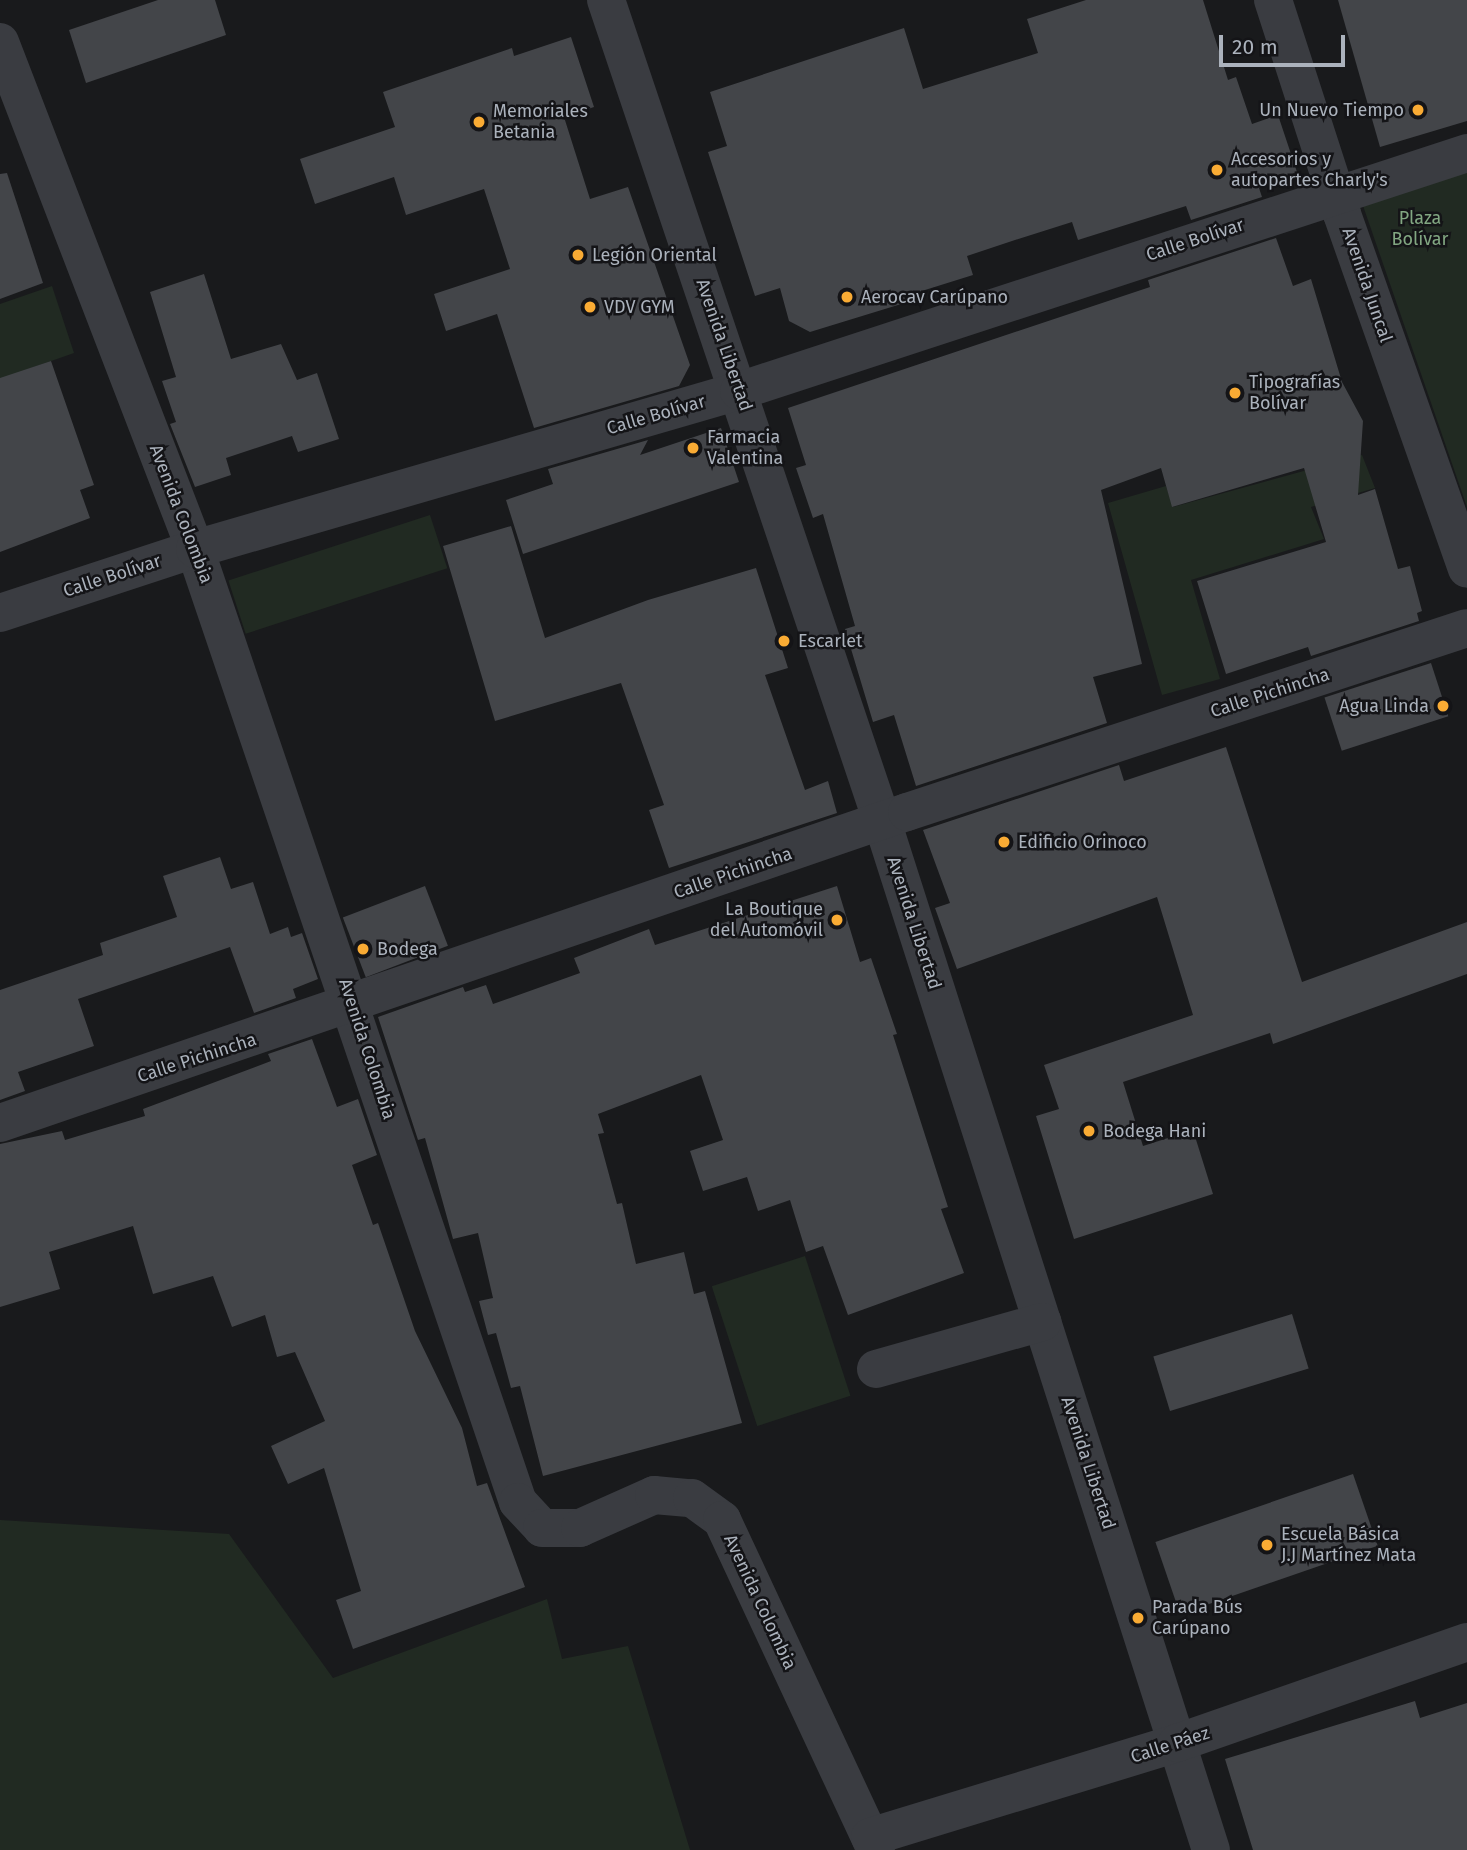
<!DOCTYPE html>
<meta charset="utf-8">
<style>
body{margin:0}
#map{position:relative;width:1467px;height:1850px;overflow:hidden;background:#191a1c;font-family:"Fira Sans",sans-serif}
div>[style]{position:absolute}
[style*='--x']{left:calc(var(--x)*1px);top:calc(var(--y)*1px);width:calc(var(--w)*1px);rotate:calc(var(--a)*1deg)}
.green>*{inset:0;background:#212a22;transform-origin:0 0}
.building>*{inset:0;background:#434549;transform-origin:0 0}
.minor>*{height:38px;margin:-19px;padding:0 19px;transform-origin:19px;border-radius:19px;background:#3a3c41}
.dots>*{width:19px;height:19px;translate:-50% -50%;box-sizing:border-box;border:4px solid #141417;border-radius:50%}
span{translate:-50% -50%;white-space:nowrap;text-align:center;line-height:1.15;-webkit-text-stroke:5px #141417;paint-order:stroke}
.poi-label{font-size:18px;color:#abb2bc}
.right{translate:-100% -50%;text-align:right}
.left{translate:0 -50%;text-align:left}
.park-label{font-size:18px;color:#82a782}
.street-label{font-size:18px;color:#abb2bc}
.scale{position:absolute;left:1219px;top:35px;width:126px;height:32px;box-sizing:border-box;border:4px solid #abb2bc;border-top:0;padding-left:9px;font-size:21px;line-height:24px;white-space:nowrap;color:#abb2bc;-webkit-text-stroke:5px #141417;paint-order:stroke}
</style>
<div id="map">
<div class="green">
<div style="clip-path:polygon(1467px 167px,1467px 507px,1360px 197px)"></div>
<div style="clip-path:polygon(52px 286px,74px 353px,0 379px,0 304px)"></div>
<div style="clip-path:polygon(1362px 455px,1375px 488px,1311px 507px,1324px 539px,1191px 580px,1220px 679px,1162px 695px,1108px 503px,1166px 486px,1173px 507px)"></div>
<div style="left:430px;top:515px;width:56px;height:212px;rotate:72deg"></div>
<div style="left:805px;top:1256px;width:147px;height:98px;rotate:72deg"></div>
<div style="clip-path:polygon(0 1520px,229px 1534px,333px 1678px,547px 1599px,562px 1659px,628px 1646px,690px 1850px,0 1850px)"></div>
</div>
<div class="building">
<div style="clip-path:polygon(158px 0,215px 0,226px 35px,86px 83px,69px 30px)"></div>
<div style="clip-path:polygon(1086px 0,1203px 0,1228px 80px,1236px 77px,1252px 124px,1278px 115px,1298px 175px,1259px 188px,1262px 197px,1191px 220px,1186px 206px,1078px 240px,1072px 222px,1015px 240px,967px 256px,973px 275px,909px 295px,911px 301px,810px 332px,789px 321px,780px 288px,755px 296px,708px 152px,727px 146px,710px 92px,904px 28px,923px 89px,1038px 53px,1027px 19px)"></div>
<div style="clip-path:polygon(1338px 0,1467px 0,1467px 121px,1380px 147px)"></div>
<div style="clip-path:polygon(571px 37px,594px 107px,564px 117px,590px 199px,628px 187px,690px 365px,679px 386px,534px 428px,497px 314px,446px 331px,434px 294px,510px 269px,484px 189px,406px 215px,394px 177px,315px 204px,300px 159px,395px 127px,383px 92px,512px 48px,514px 56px)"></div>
<div style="clip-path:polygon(7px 173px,43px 283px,0 299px,0 174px)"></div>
<div style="clip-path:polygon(1276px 238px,1293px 286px,1311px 279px,1342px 382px,1363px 421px,1358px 495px,1375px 489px,1398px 569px,1410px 566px,1422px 611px,1417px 613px,1419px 621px,1311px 656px,1308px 647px,1226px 674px,1197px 581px,1326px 542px,1304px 468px,1172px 507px,1161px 468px,1101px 490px,1142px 664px,1093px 677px,1107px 723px,916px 786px,894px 715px,873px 722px,845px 629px,855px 626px,823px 514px,813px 518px,796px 468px,806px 465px,788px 408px,1150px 287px,1148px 280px)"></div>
<div style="clip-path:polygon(204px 274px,231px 359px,281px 344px,297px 380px,317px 373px,339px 439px,298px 452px,292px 436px,226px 458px,231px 475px,195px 487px,170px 424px,176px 422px,162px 381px,176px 377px,150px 292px)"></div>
<div style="clip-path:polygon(51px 361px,94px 485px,80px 490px,90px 518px,0 552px,0 378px)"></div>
<div style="clip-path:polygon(721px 428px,739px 482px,523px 554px,506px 500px,553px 484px,548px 469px,648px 440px,640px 455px)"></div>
<div style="clip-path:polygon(511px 526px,545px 638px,648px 600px,756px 568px,788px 668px,765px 675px,805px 790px,828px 781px,837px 813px,669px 868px,649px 810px,664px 805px,621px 683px,495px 721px,443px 546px)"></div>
<div style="left:1431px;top:663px;width:56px;height:112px;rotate:72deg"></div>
<div style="clip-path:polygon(1226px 747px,1302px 982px,1467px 922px,1467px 974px,1273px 1044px,1270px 1033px,1123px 1082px,1143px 1146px,1193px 1130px,1213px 1194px,1074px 1239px,1036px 1116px,1059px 1109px,1044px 1065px,1193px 1015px,1157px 897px,957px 969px,935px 908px,950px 903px,923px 830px,1119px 765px,1124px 781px)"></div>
<div style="clip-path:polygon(220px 857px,231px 889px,253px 882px,270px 934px,288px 927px,291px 937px,302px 933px,318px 979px,293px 989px,296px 998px,254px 1013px,230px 947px,78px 999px,94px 1046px,18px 1072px,25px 1091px,0 1100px,0 990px,103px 955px,100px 943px,177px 917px,163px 876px)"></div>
<div style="left:425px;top:886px;width:64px;height:88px;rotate:69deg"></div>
<div style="clip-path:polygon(837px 886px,860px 962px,871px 958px,897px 1034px,893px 1035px,948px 1207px,941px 1209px,964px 1273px,848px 1315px,823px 1246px,806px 1252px,790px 1200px,758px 1211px,747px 1177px,703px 1191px,690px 1151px,723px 1140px,701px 1075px,598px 1114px,604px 1133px,598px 1134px,617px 1204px,622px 1203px,636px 1264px,684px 1252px,694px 1294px,705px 1291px,742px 1423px,543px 1476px,520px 1386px,511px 1388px,496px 1333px,488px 1335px,479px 1301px,493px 1298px,478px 1233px,453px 1239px,425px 1138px,418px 1140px,378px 1017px,463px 987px,465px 992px,486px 985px,493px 1004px,580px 973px,574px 958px,649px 929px,655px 945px)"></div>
<div style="clip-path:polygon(312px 1039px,337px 1107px,358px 1099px,377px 1155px,352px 1165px,373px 1225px,378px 1223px,415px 1331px,462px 1428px,477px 1486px,487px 1483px,525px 1587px,353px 1649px,336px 1600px,361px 1591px,324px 1468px,288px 1484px,271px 1446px,325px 1421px,295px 1352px,277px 1357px,265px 1315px,232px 1327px,213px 1276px,153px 1294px,133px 1226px,49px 1252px,60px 1289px,0 1307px,0 1144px,62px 1131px,65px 1140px,145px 1116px,143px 1109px,271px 1061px,268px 1054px)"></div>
<div style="left:1292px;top:1314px;width:57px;height:145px;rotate:73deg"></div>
<div style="left:1353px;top:1474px;width:76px;height:209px;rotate:71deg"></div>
<div style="clip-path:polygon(1415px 1701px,1420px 1718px,1467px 1703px,1467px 1850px,1253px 1850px,1225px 1759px)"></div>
</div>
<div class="minor">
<div style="--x:606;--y:0;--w:866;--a:71.42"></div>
<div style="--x:882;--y:821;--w:1080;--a:72.27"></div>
<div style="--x:1273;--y:0;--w:225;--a:72.1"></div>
<div style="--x:1342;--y:214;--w:376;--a:70.6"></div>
<div style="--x:0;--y:42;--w:543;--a:68.96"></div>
<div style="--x:195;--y:549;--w:1006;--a:71.28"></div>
<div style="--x:518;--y:1502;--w:35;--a:47"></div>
<div style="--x:542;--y:1528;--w:38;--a:0"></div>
<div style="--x:580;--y:1528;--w:81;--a:-24"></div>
<div style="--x:654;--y:1495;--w:38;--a:5"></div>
<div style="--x:692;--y:1498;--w:37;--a:36"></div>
<div style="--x:722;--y:1520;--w:364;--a:65"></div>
<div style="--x:0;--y:613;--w:205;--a:-18.2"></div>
<div style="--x:195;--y:549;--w:566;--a:-16.2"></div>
<div style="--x:739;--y:391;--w:766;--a:-18.1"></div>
<div style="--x:0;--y:1123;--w:959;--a:-18.93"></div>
<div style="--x:907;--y:812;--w:589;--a:-18.19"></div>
<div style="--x:876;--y:1369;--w:173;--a:-15.8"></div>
<div style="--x:870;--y:1837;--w:321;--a:-17"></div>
<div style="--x:1177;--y:1743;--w:307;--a:-19.2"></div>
</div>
<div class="dots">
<div style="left:1418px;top:110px;background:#f9ab34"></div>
<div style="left:479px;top:122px;background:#f9ab34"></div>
<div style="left:1217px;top:170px;background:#f9ab34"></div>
<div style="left:578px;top:255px;background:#f9ab34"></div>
<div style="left:847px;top:297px;background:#f9ab34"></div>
<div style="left:590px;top:307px;background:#f9ab34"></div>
<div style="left:1235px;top:393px;background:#f9ab34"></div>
<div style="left:693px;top:448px;background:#f9ab34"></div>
<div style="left:784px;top:641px;background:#f9ab34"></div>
<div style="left:1443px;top:706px;background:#f9ab34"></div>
<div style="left:1004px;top:842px;background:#f9ab34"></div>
<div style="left:837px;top:920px;background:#f9ab34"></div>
<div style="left:363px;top:949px;background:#f9ab34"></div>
<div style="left:1089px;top:1131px;background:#f9ab34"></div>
<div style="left:1267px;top:1545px;background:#f9ab34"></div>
<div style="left:1138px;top:1618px;background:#f9ab34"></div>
</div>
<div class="poi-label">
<span class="right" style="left:1404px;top:110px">Un Nuevo Tiempo</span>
<span class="left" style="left:493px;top:122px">Memoriales<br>Betania</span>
<span class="left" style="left:1231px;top:170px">Accesorios y<br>autopartes Charly's</span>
<span class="left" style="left:592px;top:255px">Legión Oriental</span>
<span class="left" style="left:861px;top:297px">Aerocav Carúpano</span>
<span class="left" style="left:604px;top:307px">VDV GYM</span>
<span class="left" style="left:1249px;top:393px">Tipografías<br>Bolívar</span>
<span class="left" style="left:707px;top:448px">Farmacia<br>Valentina</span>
<span class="left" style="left:798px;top:641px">Escarlet</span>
<span class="right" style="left:1429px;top:706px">Agua Linda</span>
<span class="left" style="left:1018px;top:842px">Edificio Orinoco</span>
<span class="right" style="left:823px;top:920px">La Boutique<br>del Automóvil</span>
<span class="left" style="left:377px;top:949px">Bodega</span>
<span class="left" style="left:1103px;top:1131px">Bodega Hani</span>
<span class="left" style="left:1281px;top:1545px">Escuela Básica<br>J.J Martínez Mata</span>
<span class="left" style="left:1152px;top:1618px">Parada Bús<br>Carúpano</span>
</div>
<div class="park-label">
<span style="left:1420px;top:229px">Plaza<br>Bolívar</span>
</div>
<div class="street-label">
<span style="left:1195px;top:240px;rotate:-18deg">Calle Bolívar</span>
<span style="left:1367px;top:285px;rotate:71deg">Avenida Juncal</span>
<span style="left:724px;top:345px;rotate:71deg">Avenida Libertad</span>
<span style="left:656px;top:415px;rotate:-16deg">Calle Bolívar</span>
<span style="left:181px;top:514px;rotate:69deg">Avenida Colombia</span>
<span style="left:112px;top:576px;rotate:-18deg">Calle Bolívar</span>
<span style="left:1270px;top:693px;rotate:-18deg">Calle Pichincha</span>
<span style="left:733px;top:873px;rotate:-19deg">Calle Pichincha</span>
<span style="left:914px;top:923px;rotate:72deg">Avenida Libertad</span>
<span style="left:367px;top:1049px;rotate:72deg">Avenida Colombia</span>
<span style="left:197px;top:1058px;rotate:-18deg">Calle Pichincha</span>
<span style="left:1088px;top:1463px;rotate:72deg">Avenida Libertad</span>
<span style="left:760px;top:1602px;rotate:65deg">Avenida Colombia</span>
<span style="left:1170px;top:1745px;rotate:-18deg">Calle Páez</span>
</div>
<div class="scale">20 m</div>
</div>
